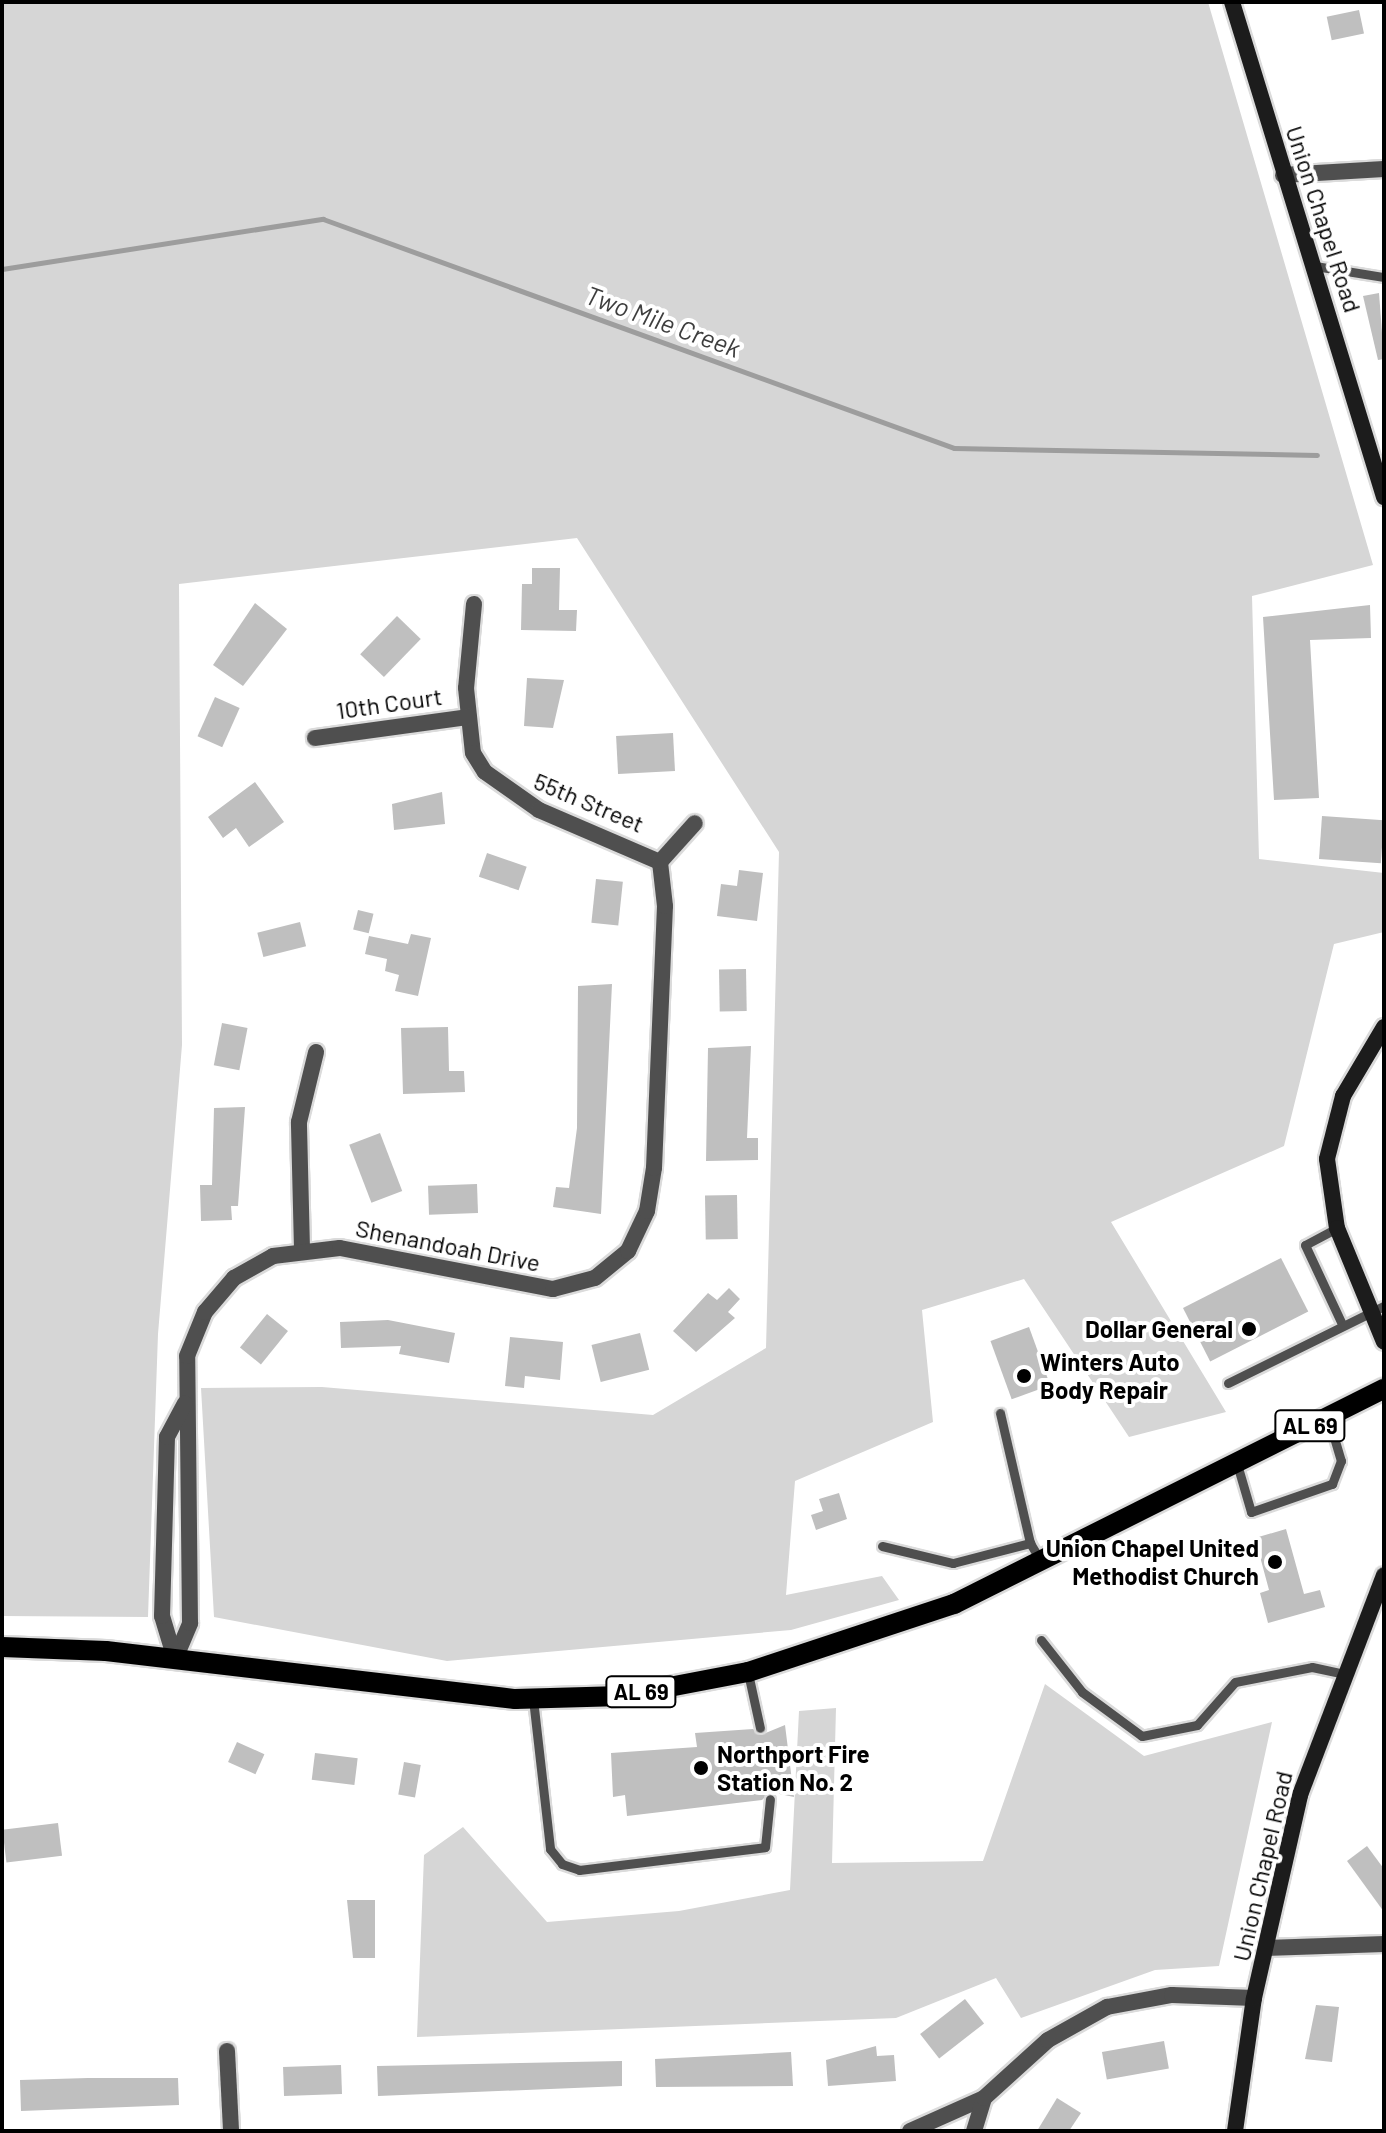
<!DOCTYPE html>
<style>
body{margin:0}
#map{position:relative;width:1386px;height:2133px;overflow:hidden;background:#fff;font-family:Barlow,sans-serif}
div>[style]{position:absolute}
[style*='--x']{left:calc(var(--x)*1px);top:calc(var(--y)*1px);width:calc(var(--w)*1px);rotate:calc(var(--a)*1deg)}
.green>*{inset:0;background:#d6d6d6}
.stream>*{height:5px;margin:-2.5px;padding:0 2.5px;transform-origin:2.5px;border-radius:2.5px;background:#9d9d9d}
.building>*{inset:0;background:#bfbfbf;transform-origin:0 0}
.roads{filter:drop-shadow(2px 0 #dbdbdb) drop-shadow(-2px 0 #dbdbdb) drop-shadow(0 2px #dbdbdb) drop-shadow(0 -2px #dbdbdb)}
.lane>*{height:9px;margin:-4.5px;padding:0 4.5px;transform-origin:4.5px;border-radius:4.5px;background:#4f4f4f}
.street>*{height:16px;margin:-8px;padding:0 8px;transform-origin:8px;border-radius:8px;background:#4f4f4f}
.secondary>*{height:16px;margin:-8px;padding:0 8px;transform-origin:8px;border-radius:8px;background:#1c1c1c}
.primary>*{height:20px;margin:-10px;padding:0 10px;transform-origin:10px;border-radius:10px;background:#000}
.dots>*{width:22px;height:22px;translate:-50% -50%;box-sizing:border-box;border:4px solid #fff;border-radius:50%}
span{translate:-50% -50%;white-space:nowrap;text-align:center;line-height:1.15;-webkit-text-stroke:8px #fff;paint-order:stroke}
.shield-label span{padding:2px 6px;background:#fff;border:2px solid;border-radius:6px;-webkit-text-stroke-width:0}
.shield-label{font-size:22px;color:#000;font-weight:700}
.street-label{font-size:24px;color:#000}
.poi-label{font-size:24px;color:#000;font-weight:700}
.right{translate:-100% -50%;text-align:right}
.left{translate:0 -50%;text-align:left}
.water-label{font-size:26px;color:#3e3e3e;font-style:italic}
.frame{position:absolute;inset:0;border:4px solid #000;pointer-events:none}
</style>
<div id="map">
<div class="green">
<div style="clip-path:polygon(2px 2px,1208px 2px,1373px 565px,1252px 596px,1259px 859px,1384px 873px,1384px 932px,1334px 944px,1284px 1146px,1111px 1222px,1226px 1412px,1129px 1437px,1024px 1279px,922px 1310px,933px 1422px,795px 1481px,786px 1595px,882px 1576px,899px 1600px,791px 1630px,447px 1661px,214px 1617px,201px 1388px,322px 1387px,653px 1415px,766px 1348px,779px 852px,577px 538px,179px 584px,182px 1045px,158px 1334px,148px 1617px,2px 1616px)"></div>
<div style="clip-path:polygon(1045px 1684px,1144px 1756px,1272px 1722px,1219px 1966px,1155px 1970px,1021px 2018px,996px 1978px,896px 2018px,417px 2037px,424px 1855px,463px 1827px,547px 1922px,679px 1911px,790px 1890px,799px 1711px,836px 1708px,832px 1863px,983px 1861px)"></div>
</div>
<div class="stream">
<div style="--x:2;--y:269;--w:325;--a:-8.9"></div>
<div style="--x:323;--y:219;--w:671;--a:19.95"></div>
<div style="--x:954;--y:448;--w:363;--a:1.1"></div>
</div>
<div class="building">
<div style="left:1359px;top:10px;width:24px;height:33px;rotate:78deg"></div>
<div style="clip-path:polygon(1379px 293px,1384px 359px,1378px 360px,1363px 296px)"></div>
<div style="clip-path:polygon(532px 568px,560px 568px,559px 610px,577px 610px,576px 631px,521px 630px,522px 584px,532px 584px)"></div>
<div style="clip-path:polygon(255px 603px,287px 629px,243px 686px,213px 665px)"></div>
<div style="clip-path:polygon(1370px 605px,1371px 638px,1310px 640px,1319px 798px,1274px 800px,1263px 617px)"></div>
<div style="left:397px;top:616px;width:33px;height:53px;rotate:44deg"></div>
<div style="clip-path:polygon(527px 678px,564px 680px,553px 728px,524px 726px)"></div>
<div style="left:215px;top:697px;width:27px;height:43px;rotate:24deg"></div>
<div style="left:673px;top:733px;width:38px;height:57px;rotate:87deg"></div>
<div style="clip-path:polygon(255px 782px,284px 822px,249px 847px,236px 828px,223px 838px,208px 817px)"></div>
<div style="clip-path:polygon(442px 792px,445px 824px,394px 830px,392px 804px)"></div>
<div style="left:1322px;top:816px;width:62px;height:43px;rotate:4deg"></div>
<div style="left:487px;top:853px;width:42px;height:25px;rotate:19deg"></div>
<div style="clip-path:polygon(739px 870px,763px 873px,757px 921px,717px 916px,721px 884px,737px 886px)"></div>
<div style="left:596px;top:879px;width:27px;height:44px;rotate:6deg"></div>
<div style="left:358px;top:910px;width:16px;height:20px;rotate:14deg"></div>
<div style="left:300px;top:922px;width:25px;height:44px;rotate:76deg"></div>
<div style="clip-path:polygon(411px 934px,431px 938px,418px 996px,395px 991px,399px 975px,385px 971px,387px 959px,365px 954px,369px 936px,408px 944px)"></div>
<div style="left:746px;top:969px;width:42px;height:27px;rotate:89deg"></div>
<div style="clip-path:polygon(612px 984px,601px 1214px,553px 1207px,556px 1187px,569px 1188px,577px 1128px,578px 986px)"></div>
<div style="left:222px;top:1023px;width:26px;height:43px;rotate:11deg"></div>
<div style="clip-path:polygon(448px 1027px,449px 1071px,464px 1071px,465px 1092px,403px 1094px,401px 1028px)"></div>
<div style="clip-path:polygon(751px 1046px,747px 1138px,758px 1138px,758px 1160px,706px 1161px,708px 1048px)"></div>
<div style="clip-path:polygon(245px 1107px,238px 1206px,231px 1206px,232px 1220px,201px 1221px,200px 1185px,212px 1185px,214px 1108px)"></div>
<div style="left:380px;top:1133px;width:62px;height:33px;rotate:69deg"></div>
<div style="left:477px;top:1184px;width:29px;height:49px;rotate:88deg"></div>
<div style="left:737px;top:1195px;width:44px;height:32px;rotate:89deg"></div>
<div style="left:1281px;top:1258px;width:60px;height:110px;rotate:63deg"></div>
<div style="clip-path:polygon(729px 1288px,740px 1299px,728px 1312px,735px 1318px,696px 1352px,673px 1331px,708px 1293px,717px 1300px)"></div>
<div style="left:267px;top:1314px;width:27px;height:43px;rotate:39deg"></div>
<div style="clip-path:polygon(388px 1320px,455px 1333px,449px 1363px,399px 1354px,401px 1346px,341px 1348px,340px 1322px)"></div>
<div style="left:1029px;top:1327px;width:62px;height:41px;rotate:70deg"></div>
<div style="left:640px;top:1333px;width:38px;height:50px;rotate:76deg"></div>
<div style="clip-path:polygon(510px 1337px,563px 1342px,560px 1380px,525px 1376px,524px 1388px,505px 1386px)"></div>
<div style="clip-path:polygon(839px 1493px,847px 1519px,816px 1530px,811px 1515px,823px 1511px,819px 1499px)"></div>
<div style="clip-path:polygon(1286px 1529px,1304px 1594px,1320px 1590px,1325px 1607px,1268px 1623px,1260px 1593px,1269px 1590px,1255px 1538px)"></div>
<div style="clip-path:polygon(785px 1725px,794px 1797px,770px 1792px,762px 1800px,627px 1816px,625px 1795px,613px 1797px,611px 1753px,697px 1747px,695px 1733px,753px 1729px,761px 1735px)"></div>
<div style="left:237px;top:1742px;width:30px;height:22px;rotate:24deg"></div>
<div style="left:315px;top:1753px;width:43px;height:27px;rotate:7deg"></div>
<div style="left:404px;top:1762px;width:17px;height:33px;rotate:10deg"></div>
<div style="left:58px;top:1823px;width:33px;height:56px;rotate:83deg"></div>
<div style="clip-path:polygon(1367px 1846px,1384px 1869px,1384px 1912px,1347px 1861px)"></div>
<div style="clip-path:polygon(347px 1900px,375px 1900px,375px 1958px,353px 1958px)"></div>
<div style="left:965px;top:1999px;width:31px;height:57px;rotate:52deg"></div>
<div style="clip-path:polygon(1316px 2005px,1339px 2007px,1332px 2062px,1305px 2059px)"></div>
<div style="left:1164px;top:2041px;width:28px;height:63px;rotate:80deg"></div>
<div style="clip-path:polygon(876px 2046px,877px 2056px,894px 2055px,896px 2081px,828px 2086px,826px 2060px)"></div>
<div style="clip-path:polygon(791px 2052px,793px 2086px,656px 2087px,655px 2059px)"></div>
<div style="clip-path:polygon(622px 2061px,622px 2086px,378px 2096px,377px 2066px)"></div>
<div style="left:341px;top:2065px;width:29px;height:58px;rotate:88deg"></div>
<div style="clip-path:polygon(88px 2078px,178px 2078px,179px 2105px,21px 2111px,20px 2080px)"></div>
<div style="clip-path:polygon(1057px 2098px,1081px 2113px,1069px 2131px,1037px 2131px)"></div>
</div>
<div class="roads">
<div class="lane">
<div style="--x:1315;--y:266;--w:70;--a:9.1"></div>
<div style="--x:1337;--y:1228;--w:36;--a:152"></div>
<div style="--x:1305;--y:1245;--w:87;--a:64.9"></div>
<div style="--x:1228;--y:1383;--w:174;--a:-26.3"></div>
<div style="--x:1000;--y:1413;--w:133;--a:77"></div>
<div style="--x:1237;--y:1464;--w:50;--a:73.7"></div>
<div style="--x:1251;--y:1512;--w:86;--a:-19.1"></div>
<div style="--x:1332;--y:1484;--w:25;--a:-69"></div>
<div style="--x:1341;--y:1461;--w:46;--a:-106.5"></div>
<div style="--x:882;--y:1546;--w:73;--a:13.5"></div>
<div style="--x:953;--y:1563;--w:80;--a:-14.6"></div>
<div style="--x:1030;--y:1543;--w:21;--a:59"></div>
<div style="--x:1041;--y:1640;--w:66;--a:51.7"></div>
<div style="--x:1082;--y:1692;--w:74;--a:36.3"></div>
<div style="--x:1142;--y:1736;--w:56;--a:-11.3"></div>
<div style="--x:1197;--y:1725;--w:57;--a:-48.5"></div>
<div style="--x:1235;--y:1682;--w:78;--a:-11"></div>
<div style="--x:1312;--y:1667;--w:34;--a:12"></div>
<div style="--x:748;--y:1673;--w:56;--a:77.7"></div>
<div style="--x:533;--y:1699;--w:151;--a:83.5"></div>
<div style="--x:550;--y:1849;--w:19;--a:51"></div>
<div style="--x:562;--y:1864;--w:18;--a:19"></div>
<div style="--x:579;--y:1870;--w:187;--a:-7"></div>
<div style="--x:765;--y:1847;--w:48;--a:-84.1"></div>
</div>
<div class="street">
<div style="--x:1283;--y:175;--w:101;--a:-3.4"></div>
<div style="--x:474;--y:604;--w:84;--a:95.4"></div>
<div style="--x:466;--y:688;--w:65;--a:83.9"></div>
<div style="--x:473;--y:753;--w:22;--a:58"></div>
<div style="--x:485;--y:772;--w:66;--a:35.1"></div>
<div style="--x:539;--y:810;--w:132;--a:23.3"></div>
<div style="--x:315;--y:738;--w:155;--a:-7.8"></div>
<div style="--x:302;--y:1249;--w:127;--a:-91.4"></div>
<div style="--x:299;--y:1122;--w:72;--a:-76.3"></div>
<div style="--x:175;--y:1659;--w:39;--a:-67"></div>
<div style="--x:190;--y:1623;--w:267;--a:-90.6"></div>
<div style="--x:187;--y:1356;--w:48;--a:-67.8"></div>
<div style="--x:205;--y:1312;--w:45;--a:-49.5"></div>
<div style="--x:234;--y:1278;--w:45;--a:-29.4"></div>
<div style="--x:273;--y:1256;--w:67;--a:-6.8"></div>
<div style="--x:340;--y:1248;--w:217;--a:10.9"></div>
<div style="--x:553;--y:1289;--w:43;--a:-14.7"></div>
<div style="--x:595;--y:1278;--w:43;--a:-39.3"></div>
<div style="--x:628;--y:1251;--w:44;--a:-64.6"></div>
<div style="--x:647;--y:1211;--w:44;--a:-80.8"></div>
<div style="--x:654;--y:1168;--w:262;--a:-87.6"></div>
<div style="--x:665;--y:906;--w:44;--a:-96.5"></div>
<div style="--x:660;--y:862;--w:52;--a:-48.1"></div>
<div style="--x:175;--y:1659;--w:45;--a:-106.8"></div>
<div style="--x:162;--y:1616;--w:179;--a:-88.4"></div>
<div style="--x:167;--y:1437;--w:38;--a:-62"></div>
<div style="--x:1266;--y:1948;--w:118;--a:-1.9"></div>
<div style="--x:227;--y:2051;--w:80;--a:87.1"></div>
<div style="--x:910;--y:2131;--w:81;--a:-24"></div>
<div style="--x:974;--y:2131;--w:34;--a:-73"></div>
<div style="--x:984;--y:2098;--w:86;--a:-42.2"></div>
<div style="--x:1048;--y:2040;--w:68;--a:-29.2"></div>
<div style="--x:1107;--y:2007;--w:66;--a:-10.5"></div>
<div style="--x:1172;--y:1995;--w:82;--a:2.1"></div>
</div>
<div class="secondary">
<div style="--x:1232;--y:2;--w:518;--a:72.93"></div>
<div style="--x:1384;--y:1027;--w:80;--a:120.7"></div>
<div style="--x:1343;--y:1096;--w:65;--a:104.3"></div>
<div style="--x:1327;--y:1159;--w:70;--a:81.8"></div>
<div style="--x:1337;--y:1228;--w:123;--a:67.6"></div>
<div style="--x:1235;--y:2131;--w:134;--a:-81.9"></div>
<div style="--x:1254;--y:1998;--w:208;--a:-77.2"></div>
<div style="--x:1300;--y:1795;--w:235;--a:-69.1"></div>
</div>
<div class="primary">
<div style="--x:2;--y:1647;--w:104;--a:2.2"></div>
<div style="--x:106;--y:1651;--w:412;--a:6.7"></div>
<div style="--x:515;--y:1699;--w:107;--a:-1.6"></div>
<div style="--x:622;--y:1696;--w:128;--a:-10.8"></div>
<div style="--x:748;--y:1672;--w:217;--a:-18.3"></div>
<div style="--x:954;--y:1604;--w:481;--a:-26.6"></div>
</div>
</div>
<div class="dots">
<div style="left:1249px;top:1329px;background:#000"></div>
<div style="left:1024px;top:1376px;background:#000"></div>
<div style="left:1275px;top:1562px;background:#000"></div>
<div style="left:701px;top:1768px;background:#000"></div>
</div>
<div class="shield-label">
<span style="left:1310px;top:1426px">AL 69</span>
<span style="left:641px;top:1692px">AL 69</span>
</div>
<div class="street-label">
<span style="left:1324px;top:219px;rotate:72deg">Union Chapel Road</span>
<span style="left:389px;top:703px;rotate:-8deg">10th Court</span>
<span style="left:589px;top:802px;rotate:23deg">55th Street</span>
<span style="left:448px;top:1245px;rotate:11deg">Shenandoah Drive</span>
<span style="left:1262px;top:1866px;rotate:-77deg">Union Chapel Road</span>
</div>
<div class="poi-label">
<span class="right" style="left:1233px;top:1329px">Dollar General</span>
<span class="left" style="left:1040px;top:1376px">Winters Auto<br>Body Repair</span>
<span class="right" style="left:1259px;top:1562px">Union Chapel United<br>Methodist Church</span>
<span class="left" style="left:717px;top:1768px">Northport Fire<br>Station No. 2</span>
</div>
<div class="water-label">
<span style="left:663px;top:321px;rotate:20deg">Two Mile Creek</span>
</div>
<div class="frame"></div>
</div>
